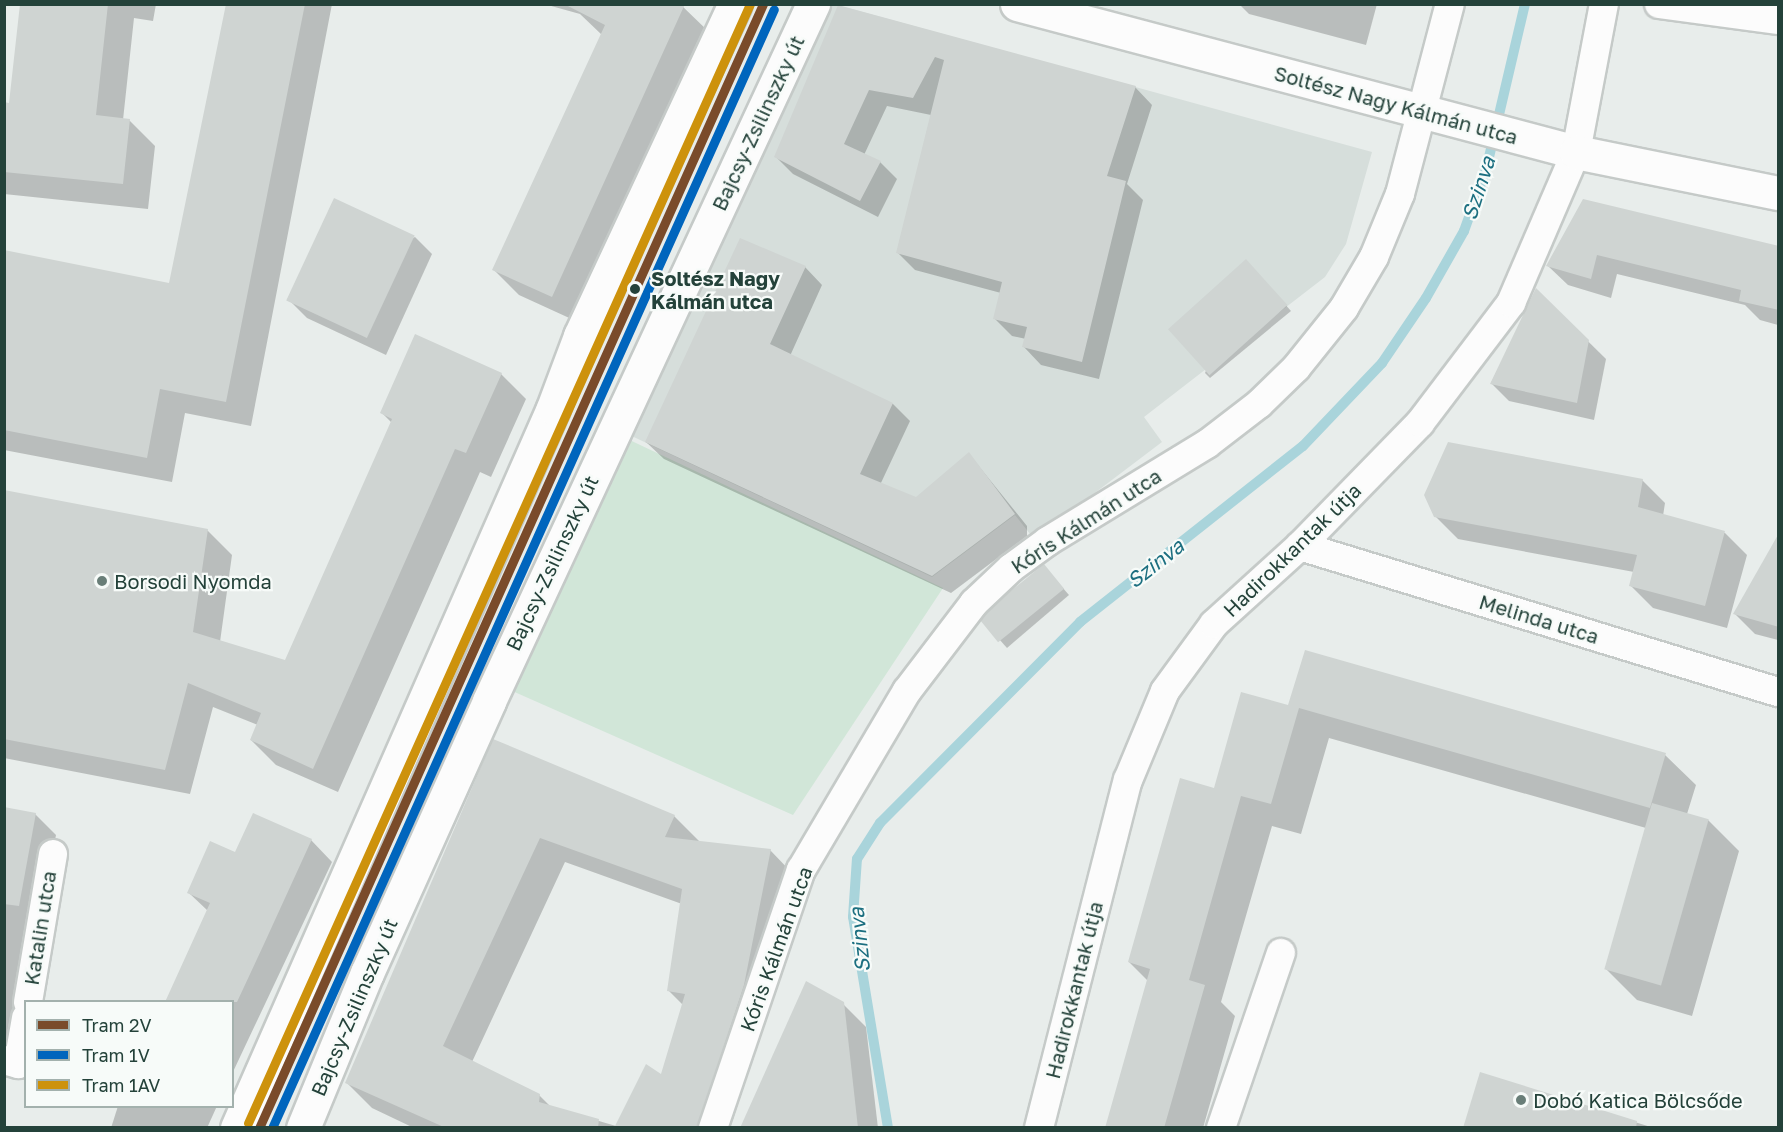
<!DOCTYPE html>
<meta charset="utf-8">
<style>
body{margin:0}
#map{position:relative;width:1783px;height:1132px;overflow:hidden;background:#e8edeb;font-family:"Golos Text",sans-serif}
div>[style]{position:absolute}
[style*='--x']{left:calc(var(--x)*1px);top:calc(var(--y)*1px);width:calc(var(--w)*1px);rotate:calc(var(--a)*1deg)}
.built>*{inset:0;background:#d6dedb}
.green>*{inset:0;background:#d1e6d8}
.shadow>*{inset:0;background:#0003}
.stream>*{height:10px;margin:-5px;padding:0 5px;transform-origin:5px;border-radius:5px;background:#a9d4db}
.building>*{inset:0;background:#cfd4d2;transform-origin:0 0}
.roads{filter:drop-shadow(2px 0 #c5cac8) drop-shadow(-2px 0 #c5cac8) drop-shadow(0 2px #c5cac8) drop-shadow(0 -2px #c5cac8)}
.minor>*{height:28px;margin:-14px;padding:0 14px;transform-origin:14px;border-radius:14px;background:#fcfcfc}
.tertiary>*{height:33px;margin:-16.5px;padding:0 16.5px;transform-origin:16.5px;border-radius:16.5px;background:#fcfcfc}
.tram-1>*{height:9px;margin:-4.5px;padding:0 4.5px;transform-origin:4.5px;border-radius:4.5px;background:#7a4b2a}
.tram-2>*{height:9px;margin:-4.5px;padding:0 4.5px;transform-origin:4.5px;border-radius:4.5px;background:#0065bd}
.tram-3>*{height:9px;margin:-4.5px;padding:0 4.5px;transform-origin:4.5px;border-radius:4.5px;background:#cd920c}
.dots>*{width:16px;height:16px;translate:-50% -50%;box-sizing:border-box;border:3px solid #f7fbf9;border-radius:50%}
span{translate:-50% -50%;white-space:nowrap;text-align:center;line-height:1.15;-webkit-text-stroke:4.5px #f7fbf9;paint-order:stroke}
.street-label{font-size:20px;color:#24423a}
.stop-label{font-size:20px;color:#24423a;font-weight:700}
.left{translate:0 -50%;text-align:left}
.poi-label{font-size:20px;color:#24423a}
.water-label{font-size:21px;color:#1c6f80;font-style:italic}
.frame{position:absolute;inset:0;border:6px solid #24423a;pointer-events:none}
.legend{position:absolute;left:24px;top:1000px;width:210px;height:108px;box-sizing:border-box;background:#f7fbf9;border:2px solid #a3b1ad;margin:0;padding:8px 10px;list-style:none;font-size:18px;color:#24423a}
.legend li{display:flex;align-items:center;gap:12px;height:30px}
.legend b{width:30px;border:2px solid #a3b1ad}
</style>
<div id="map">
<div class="built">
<div style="clip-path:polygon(823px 5px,837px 5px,1372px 152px,1346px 244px,1325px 277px,1144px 417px,1162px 442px,1034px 539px,1015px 515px,932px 577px,621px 431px)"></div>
</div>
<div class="green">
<div style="clip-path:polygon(619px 435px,943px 588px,793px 815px,510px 690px)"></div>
</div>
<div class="shadow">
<div style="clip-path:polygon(21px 4px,156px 4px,153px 21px,134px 18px,123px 120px,129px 120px,155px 146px,148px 209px,4px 194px,4px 104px,11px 104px)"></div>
<div style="clip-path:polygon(227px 4px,332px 4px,251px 426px,185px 413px,172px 482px,4px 450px,4px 251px,171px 285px)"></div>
<div style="clip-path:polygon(544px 4px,680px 4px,709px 32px,578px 322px,519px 295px,494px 270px,602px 35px,580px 14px)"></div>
<div style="clip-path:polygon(1239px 4px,1377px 4px,1366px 45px,1249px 14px)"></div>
<div style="clip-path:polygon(839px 7px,1135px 87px,1152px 105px,1127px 184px,1143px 200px,1099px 379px,1041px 365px,1024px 347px,1026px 339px,1012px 336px,994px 318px,1001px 293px,915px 270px,897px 252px,931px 115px,887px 106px,864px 155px,880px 162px,897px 179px,878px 217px,793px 174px,776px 157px)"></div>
<div style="clip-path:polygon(1584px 201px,1778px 248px,1778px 325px,1760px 320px,1745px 305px,1617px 274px,1611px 298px,1568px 285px,1548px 266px)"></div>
<div style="clip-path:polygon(415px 237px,432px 254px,386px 355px,307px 318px,289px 300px)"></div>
<div style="clip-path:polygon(805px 267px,822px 285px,790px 356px,893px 404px,910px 421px,880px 485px,916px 499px,969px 454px,1027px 526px,1027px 536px,951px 593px,664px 459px,646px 442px)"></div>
<div style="clip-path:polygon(1252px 267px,1291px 311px,1210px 378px,1205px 373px)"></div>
<div style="clip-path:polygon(1537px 291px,1606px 359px,1594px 420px,1509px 401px,1491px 383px)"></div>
<div style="clip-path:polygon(501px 374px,526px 399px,491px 477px,480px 472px,338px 792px,276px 765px,251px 740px,258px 725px,213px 707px,190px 794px,4px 758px,4px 492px,207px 530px,232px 555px,220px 642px,286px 662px,392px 423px,382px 413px)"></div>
<div style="clip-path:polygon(1642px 480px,1665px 503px,1663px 516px,1725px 533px,1747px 555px,1727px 628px,1653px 608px,1631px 586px,1634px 572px,1458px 539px,1435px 516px)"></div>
<div style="clip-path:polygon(1778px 536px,1778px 640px,1755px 634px,1735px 614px)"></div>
<div style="clip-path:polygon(1049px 572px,1069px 595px,1007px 648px,983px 621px)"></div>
<div style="clip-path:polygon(1306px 652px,1665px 755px,1696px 785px,1687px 814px,1708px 820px,1739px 851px,1692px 1016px,1637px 1000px,1606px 969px,1646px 828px,1329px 738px,1301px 834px,1272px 826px,1221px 1002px,1235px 1016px,1203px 1128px,1107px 1128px,1148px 981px,1129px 962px,1215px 790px,1289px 707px)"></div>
<div style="clip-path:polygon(evenodd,494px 741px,674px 816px,700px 842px,770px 850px,795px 876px,769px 1011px,730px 1128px,414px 1128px,372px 1108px,347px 1083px,494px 741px,565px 862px,682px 904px,669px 991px,683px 1005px,662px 1077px,616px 1126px,551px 1107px,539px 1095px,472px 1062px,565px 862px)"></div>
<div style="clip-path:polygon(4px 809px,35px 814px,56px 835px,17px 1050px,4px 1048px)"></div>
<div style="clip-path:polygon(311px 840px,332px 862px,232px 1074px,232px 1002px,208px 911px,189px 893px,236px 854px)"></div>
<div style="clip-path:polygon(843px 1004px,866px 1027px,878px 1128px,741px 1128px)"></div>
<div style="clip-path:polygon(1481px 1074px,1654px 1128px,1465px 1128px)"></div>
<div style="clip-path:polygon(118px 1106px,217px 1106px,207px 1128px,111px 1128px)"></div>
</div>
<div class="stream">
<div style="--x:888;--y:1128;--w:214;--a:-99.4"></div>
<div style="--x:853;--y:917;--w:58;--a:-86.1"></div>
<div style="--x:857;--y:859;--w:43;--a:-57.4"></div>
<div style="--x:880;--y:823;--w:284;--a:-45.1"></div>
<div style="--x:1080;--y:622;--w:284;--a:-38.3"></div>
<div style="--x:1303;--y:446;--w:115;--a:-46.4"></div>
<div style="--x:1382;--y:363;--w:78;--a:-55.9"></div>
<div style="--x:1426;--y:298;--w:77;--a:-60.4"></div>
<div style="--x:1464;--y:231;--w:65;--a:-70.2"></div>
<div style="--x:1486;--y:170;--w:171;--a:-76.8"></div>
</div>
<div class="building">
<div style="clip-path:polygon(20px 4px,108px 4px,96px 115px,130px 119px,123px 184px,4px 172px,4px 102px,9px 103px)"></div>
<div style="clip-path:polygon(226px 4px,305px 4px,226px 402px,160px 389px,147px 458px,4px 430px,4px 250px,169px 283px)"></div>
<div style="clip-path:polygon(564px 4px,685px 4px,552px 297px,492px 270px,605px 25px)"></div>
<div style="clip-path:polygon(838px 5px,1136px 86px,1107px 176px,1126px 181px,1082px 362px,1022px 347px,1027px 327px,993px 319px,1002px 282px,896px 253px,944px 60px,935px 57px,913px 98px,869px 90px,844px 144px,881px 161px,860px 201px,774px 157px)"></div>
<div style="left:334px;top:198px;width:89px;height:113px;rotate:25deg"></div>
<div style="clip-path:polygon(1583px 199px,1779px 246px,1779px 310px,1739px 301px,1741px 290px,1597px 255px,1591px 279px,1546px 266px)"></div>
<div style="clip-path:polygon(740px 238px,806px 266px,770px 344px,893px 403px,860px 474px,916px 497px,969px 452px,1015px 514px,932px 576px,645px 442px)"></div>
<div style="left:1246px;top:259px;width:62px;height:105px;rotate:48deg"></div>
<div style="clip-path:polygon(1536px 288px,1589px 340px,1577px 403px,1490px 384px)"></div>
<div style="clip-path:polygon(415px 334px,502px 373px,466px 453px,455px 449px,313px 769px,250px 740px,261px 713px,188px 683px,165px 770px,4px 739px,4px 490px,208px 529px,193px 632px,285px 660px,392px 419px,380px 413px)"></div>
<div style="clip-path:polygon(1448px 442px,1643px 479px,1638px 507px,1725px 531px,1705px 606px,1629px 586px,1637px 555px,1434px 517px,1424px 495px)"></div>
<div style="clip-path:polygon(1779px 533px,1779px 627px,1733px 614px)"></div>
<div style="left:1044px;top:564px;width:32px;height:85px;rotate:51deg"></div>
<div style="clip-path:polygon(1305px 650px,1666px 753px,1650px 808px,1299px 708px,1271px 804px,1241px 796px,1189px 980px,1205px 985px,1164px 1128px,1105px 1128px,1150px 969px,1128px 962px,1180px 778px,1214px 788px,1241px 692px,1288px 705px)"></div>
<div style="clip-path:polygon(493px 739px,675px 815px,665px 837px,771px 849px,744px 985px,697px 1128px,614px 1128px,646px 1064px,661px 1074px,685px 994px,667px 991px,682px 889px,540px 838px,443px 1046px,540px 1094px,539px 1102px,599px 1119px,598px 1128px,446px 1128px,345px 1083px)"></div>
<div style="left:1652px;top:803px;width:59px;height:173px;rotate:16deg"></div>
<div style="clip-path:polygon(4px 807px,36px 813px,19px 906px,4px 904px)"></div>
<div style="clip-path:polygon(253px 813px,312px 839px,264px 944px,237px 1002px,165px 1002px,210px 903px,187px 893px,210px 841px,235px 852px)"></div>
<div style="clip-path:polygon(806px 981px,844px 1002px,858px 1128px,740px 1128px)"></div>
<div style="clip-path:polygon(1480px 1072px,1637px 1121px,1636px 1128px,1463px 1128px)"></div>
</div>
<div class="roads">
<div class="minor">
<div style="--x:1659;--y:4;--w:120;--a:7.7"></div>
<div style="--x:1300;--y:546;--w:500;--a:17"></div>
<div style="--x:28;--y:1002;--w:150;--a:-80.4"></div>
<div style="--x:4;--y:1060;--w:15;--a:16"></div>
<div style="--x:18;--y:1064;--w:47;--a:-80.1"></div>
<div style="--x:713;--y:1128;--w:273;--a:-71.2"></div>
<div style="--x:801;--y:870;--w:208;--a:-59.4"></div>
<div style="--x:907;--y:691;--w:111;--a:-52.7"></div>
<div style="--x:974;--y:603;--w:51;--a:-43.4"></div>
<div style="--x:1011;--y:568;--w:46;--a:-36.1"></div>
<div style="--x:1048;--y:541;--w:186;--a:-31.4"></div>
<div style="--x:1207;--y:444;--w:66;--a:-37.6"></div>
<div style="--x:1259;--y:404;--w:52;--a:-44.2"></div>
<div style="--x:1296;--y:368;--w:77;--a:-51.3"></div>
<div style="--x:1344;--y:308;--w:59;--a:-59.5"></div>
<div style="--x:1374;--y:257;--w:68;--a:-67.6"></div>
<div style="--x:1400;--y:194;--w:196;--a:-75.3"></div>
<div style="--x:1039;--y:1128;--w:359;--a:-75.7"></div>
<div style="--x:1128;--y:780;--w:96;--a:-67.4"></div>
<div style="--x:1165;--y:691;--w:83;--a:-53.8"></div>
<div style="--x:1214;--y:624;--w:116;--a:-42.2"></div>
<div style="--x:1300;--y:546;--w:172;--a:-45.7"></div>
<div style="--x:1420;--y:423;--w:151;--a:-52.8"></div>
<div style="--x:1511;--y:303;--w:164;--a:-66.7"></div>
<div style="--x:1576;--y:152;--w:151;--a:-79.3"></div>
<div style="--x:1221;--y:1128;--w:185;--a:-71.1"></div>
</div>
<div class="tertiary">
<div style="--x:1017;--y:4;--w:578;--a:14.83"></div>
<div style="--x:1576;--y:152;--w:206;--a:11.5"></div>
<div style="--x:237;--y:1128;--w:786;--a:-66.3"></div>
<div style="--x:553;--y:408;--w:77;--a:-69.4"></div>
<div style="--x:580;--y:336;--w:366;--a:-65"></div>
<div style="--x:303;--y:1128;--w:168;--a:-67.6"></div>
<div style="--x:367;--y:973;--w:298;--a:-65.8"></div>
<div style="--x:489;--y:701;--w:769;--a:-65.07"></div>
</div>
</div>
<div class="tram-1">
<div style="--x:259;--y:1128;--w:1232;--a:-65.85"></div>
</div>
<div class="tram-2">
<div style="--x:272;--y:1128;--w:1226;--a:-65.84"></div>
</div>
<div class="tram-3">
<div style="--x:248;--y:1123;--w:1226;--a:-65.84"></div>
</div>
<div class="dots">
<div style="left:635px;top:289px;background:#24423a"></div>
<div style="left:102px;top:581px;background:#697e78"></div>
<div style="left:1521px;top:1100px;background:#697e78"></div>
</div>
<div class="street-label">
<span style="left:1396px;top:105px;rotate:15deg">Soltész Nagy Kálmán utca</span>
<span style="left:758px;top:123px;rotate:-65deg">Bajcsy-Zsilinszky út</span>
<span style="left:1086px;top:521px;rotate:-33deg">Kóris Kálmán utca</span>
<span style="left:1292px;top:550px;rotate:-44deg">Hadirokkantak útja</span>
<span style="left:552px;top:563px;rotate:-65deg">Bajcsy-Zsilinszky út</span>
<span style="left:1539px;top:619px;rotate:17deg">Melinda utca</span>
<span style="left:40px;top:928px;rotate:-81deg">Katalin utca</span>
<span style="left:776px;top:949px;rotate:-70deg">Kóris Kálmán utca</span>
<span style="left:1074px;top:990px;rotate:-76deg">Hadirokkantak útja</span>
<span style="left:354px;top:1007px;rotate:-67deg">Bajcsy-Zsilinszky út</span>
</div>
<div class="stop-label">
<span class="left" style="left:651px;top:290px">Soltész Nagy<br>Kálmán utca</span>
</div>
<div class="poi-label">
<span class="left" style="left:114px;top:581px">Borsodi Nyomda</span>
<span class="left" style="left:1533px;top:1100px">Dobó Katica Bölcsőde</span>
</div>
<div class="water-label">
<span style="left:1478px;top:188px;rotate:-72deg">Szinva</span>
<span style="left:1155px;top:563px;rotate:-38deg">Szinva</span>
<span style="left:859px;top:940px;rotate:-96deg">Szinva</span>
</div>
<div class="frame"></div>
<ul class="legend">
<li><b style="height:8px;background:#7a4b2a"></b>Tram 2V</li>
<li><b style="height:8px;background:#0065bd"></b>Tram 1V</li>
<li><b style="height:8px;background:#cd920c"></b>Tram 1AV</li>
</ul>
</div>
